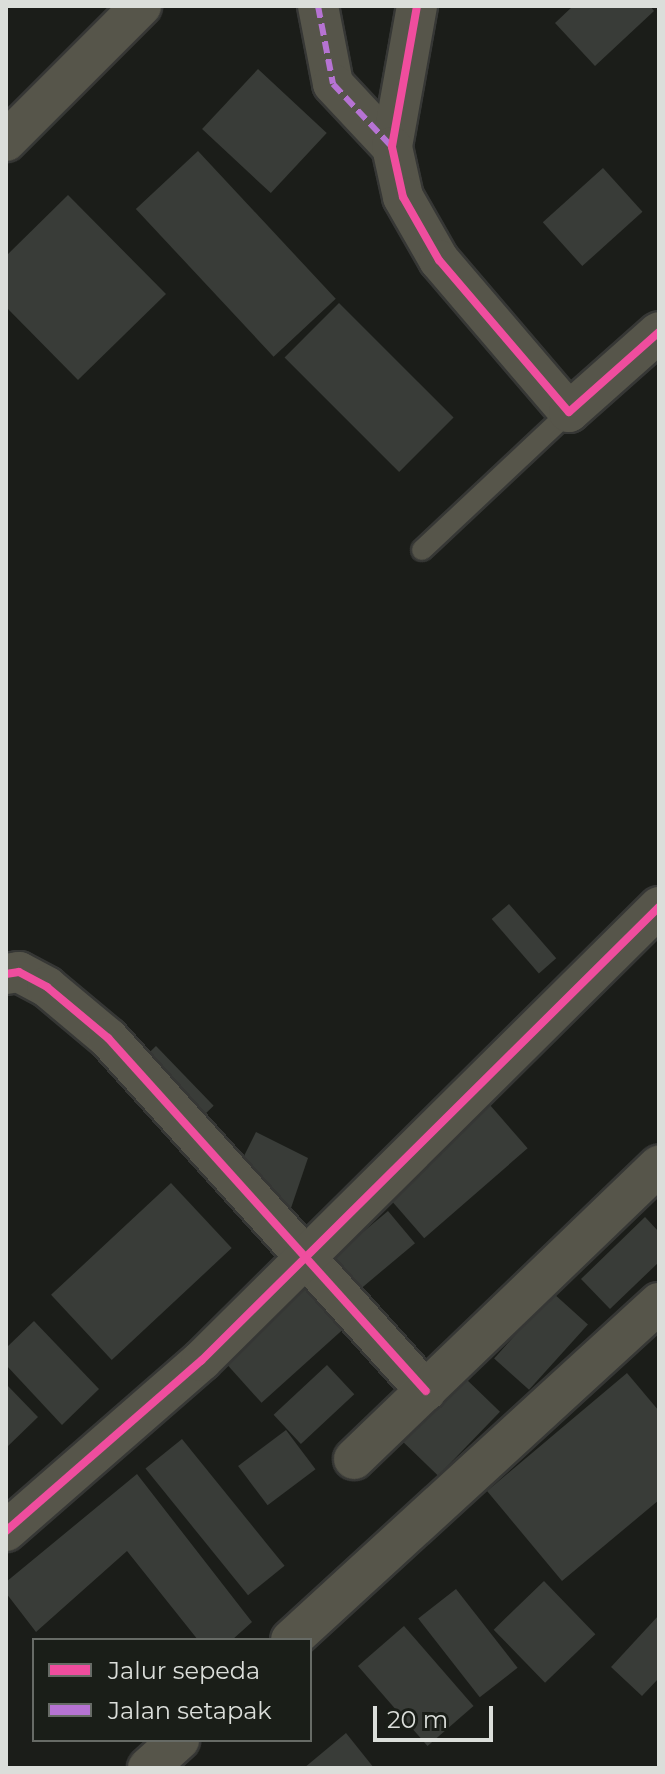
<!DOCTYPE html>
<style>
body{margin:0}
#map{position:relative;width:665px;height:1774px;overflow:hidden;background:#1b1d19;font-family:Montserrat,sans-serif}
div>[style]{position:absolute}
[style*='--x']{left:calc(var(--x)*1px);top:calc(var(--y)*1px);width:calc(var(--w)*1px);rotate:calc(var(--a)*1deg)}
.building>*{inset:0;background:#393c38;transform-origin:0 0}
.roads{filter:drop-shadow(2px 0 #363735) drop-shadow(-2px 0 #363735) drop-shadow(0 2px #363735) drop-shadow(0 -2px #363735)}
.lane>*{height:20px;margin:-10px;padding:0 10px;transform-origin:10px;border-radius:10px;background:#56554a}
.street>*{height:40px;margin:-20px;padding:0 20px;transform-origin:20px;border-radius:20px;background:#56554a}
.quiet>*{height:6px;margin-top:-3px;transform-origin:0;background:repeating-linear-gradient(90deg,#b673d3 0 12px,transparent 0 18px)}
.cycleway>*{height:8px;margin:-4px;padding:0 4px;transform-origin:4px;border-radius:4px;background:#ef4d9e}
span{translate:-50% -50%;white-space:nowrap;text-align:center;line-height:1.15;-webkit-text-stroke:6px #1a1e18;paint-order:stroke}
.frame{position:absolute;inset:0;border:8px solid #dbdeda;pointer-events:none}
.legend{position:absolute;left:32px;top:1638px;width:280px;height:104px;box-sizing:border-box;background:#1a1e18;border:2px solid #676b66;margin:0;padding:10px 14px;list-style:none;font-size:24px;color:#dbdeda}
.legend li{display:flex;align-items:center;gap:16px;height:40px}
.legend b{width:40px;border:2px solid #676b66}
.scale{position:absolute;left:373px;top:1706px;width:120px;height:36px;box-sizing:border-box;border:4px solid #dbdeda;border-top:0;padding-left:10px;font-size:24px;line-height:28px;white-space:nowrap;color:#dbdeda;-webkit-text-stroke:6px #1a1e18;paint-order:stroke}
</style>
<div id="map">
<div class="building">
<div style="clip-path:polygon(573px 6px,650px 6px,654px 11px,595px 66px,555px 23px)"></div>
<div style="left:258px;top:69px;width:94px;height:82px;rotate:43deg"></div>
<div style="left:198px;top:151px;width:202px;height:85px;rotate:47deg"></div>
<div style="left:603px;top:168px;width:59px;height:81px;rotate:48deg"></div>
<div style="clip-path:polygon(68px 195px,166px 294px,78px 380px,6px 307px,6px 256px)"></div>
<div style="left:339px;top:303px;width:162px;height:77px;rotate:45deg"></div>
<div style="left:509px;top:904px;width:72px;height:23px;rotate:49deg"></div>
<div style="left:156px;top:1046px;width:83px;height:18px;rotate:46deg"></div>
<div style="left:483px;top:1097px;width:68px;height:137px;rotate:49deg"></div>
<div style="clip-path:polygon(256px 1132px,308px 1158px,291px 1208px,237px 1170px)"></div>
<div style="left:171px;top:1183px;width:89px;height:164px;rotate:47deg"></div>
<div style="left:388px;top:1211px;width:42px;height:77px;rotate:50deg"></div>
<div style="clip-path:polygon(645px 1217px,659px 1232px,659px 1262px,610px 1309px,581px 1279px)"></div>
<div style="left:299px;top:1283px;width:64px;height:108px;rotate:48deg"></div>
<div style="left:553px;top:1293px;width:47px;height:88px;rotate:42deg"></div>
<div style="clip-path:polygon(34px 1321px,99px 1389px,62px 1425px,6px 1365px,6px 1348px)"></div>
<div style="left:327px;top:1365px;width:40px;height:73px;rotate:47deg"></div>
<div style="clip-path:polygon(627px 1373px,659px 1411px,659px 1500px,562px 1581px,487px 1491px)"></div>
<div style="left:464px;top:1377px;width:50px;height:89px;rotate:44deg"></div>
<div style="clip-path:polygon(6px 1384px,38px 1417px,6px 1448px)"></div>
<div style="left:286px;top:1430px;width:49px;height:60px;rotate:53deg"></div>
<div style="left:182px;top:1439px;width:163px;height:47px;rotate:51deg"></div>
<div style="clip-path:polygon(137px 1474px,252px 1622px,232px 1640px,198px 1640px,127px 1551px,36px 1632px,6px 1593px,6px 1582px)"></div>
<div style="left:544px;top:1581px;width:74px;height:70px;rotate:46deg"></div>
<div style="left:456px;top:1589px;width:100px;height:48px;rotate:52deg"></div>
<div style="clip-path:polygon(659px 1615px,659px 1678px,642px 1696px,611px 1667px)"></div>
<div style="left:404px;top:1626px;width:106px;height:61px;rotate:49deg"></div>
<div style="clip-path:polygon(346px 1733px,374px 1768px,304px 1768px)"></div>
</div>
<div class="roads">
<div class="lane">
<div style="--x:422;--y:550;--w:202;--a:-43.2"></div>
</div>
<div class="street">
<div style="--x:318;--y:6;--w:79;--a:79.1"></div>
<div style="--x:333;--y:84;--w:86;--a:46.9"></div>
<div style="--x:417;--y:6;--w:143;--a:100.1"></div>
<div style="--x:392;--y:147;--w:51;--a:77.6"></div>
<div style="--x:403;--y:197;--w:73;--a:60.3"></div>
<div style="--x:439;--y:260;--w:200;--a:49.5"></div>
<div style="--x:569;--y:412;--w:120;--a:-41.6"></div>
<div style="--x:6;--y:141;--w:191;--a:-45"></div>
<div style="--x:6;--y:974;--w:13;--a:-9"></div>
<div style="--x:19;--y:972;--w:32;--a:28"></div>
<div style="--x:47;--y:987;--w:80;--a:39.9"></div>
<div style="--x:108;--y:1038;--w:475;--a:48"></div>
<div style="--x:354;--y:1459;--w:423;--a:-43.9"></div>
<div style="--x:6;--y:1531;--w:259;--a:-41.1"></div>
<div style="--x:201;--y:1361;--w:645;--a:-44.75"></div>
<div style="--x:291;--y:1640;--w:499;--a:-42.5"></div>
<div style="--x:148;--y:1768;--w:42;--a:-42.1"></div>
</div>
</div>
<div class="quiet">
<div style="--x:318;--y:6;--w:79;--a:79.1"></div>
<div style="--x:333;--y:84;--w:86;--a:46.9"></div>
</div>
<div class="cycleway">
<div style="--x:417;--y:6;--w:143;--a:100.1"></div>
<div style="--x:392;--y:147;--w:51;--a:77.6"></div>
<div style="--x:403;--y:197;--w:73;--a:60.3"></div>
<div style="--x:439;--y:260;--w:200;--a:49.5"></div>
<div style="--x:569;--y:412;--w:120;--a:-41.6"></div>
<div style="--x:6;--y:974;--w:13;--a:-9"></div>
<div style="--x:19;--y:972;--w:32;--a:28"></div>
<div style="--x:47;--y:987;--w:80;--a:39.9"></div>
<div style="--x:108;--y:1038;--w:475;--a:48"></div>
<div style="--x:6;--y:1531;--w:259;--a:-41.1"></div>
<div style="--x:201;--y:1361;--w:645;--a:-44.75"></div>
</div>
<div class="frame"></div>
<ul class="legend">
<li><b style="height:10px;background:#ef4d9e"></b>Jalur sepeda</li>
<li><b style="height:10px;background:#b673d3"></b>Jalan setapak</li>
</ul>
<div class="scale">20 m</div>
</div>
